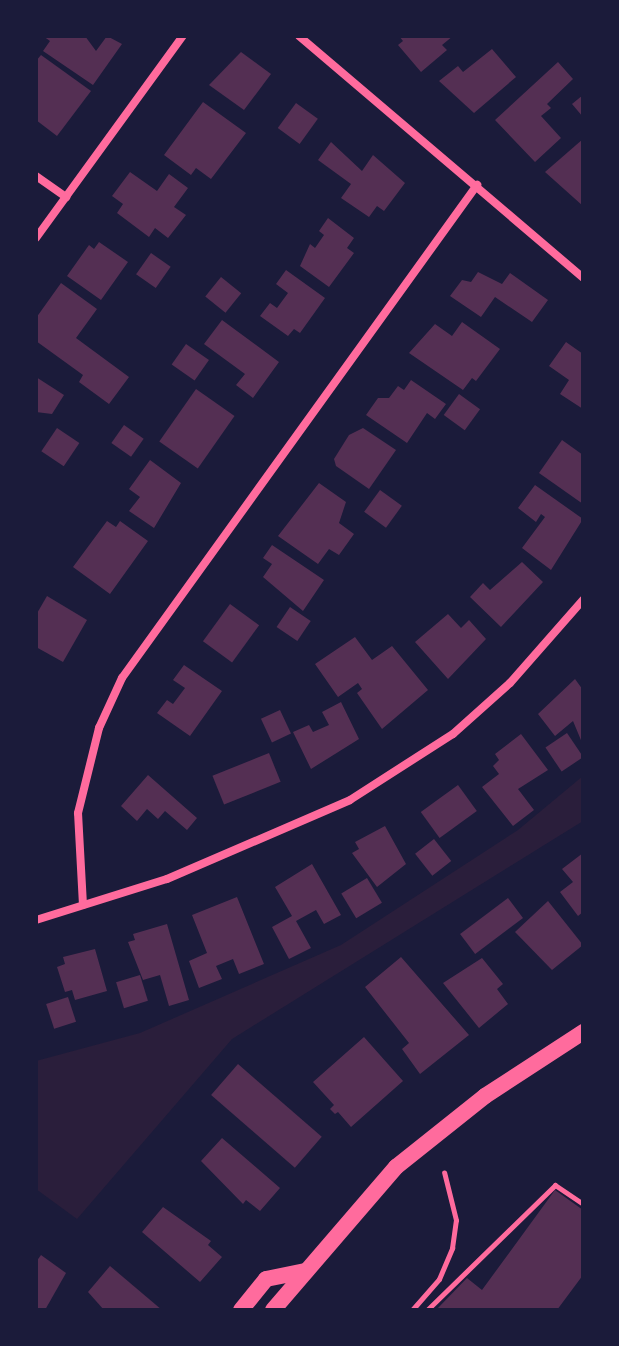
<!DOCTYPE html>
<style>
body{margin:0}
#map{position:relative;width:619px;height:1346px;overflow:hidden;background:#1b1b3a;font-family:"PT Sans",sans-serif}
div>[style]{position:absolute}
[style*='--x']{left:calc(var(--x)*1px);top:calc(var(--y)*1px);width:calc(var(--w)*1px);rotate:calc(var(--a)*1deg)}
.green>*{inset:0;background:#2a1e3b}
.building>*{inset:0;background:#542f53;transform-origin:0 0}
.path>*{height:5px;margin:-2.5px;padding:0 2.5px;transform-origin:2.5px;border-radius:2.5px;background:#ff6b9d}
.minor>*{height:8px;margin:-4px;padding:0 4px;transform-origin:4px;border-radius:4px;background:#ff6b9d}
.secondary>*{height:16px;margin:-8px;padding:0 8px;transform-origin:8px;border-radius:8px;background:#ff6b9d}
span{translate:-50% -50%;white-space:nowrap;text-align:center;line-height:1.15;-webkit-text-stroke:7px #1b1b3a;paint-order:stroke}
.frame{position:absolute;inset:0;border:38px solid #1b1b3a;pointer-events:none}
</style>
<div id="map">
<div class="green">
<div style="clip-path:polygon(583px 776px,583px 821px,232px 1039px,77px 1219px,36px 1189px,36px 1061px,140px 1033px,341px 945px,518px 830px)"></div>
</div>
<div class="building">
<div style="clip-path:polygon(43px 36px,85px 36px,96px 51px,107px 36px,122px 44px,93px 85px,43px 51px,50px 41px)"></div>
<div style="clip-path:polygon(399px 36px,453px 36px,442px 45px,447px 50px,421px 72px,398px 45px,403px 41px)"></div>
<div style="clip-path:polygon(492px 49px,516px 77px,474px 113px,439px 81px,458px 66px,463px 72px)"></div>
<div style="clip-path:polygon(241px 52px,271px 74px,244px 110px,209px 85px)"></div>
<div style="clip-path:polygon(41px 55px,91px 91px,57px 136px,36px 120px,36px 61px)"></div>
<div style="clip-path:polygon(558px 62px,573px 79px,547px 104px,551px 108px,541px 116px,561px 138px,535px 162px,495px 120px)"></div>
<div style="clip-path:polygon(583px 95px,583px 117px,572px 104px)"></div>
<div style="clip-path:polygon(203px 102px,246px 133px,211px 179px,196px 168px,191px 175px,164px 155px)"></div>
<div style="left:296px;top:103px;width:27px;height:31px;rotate:36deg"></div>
<div style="clip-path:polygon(583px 139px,583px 206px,545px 172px)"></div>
<div style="clip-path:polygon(331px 142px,362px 171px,373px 155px,405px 183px,384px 211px,377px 206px,369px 217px,341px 198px,351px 184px,318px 160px)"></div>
<div style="clip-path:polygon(130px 172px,157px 191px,169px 174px,188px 188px,174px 207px,186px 215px,168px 238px,155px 228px,149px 237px,117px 213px,123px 204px,112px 196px)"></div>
<div style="clip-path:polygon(328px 218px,354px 238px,347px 248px,354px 253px,329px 287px,300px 266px,310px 244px,315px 248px,324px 235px,319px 231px)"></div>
<div style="clip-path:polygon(99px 242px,128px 262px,101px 300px,67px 276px,89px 245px,94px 249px)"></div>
<div style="left:151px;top:253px;width:24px;height:26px;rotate:35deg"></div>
<div style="clip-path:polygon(286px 270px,325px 298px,300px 333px,294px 329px,288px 336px,260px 316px,270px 303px,277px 308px,288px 293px,276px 284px)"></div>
<div style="clip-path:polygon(478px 272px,502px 284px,510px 273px,548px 300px,532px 322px,495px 297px,481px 317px,450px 296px,462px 280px,471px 282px)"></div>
<div style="left:221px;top:277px;width:26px;height:25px;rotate:39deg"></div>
<div style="clip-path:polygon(61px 283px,97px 309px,76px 338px,129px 377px,109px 404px,79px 382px,83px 375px,36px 341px,36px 318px)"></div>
<div style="clip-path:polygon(222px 320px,279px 362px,253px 398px,236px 385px,245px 374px,204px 344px)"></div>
<div style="clip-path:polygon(462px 322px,500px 349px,476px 381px,472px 378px,463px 390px,409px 353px,435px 324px,452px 336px)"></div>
<div style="clip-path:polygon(566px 342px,583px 354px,583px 409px,560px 394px,569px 380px,549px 366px)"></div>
<div style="left:186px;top:344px;width:28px;height:25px;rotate:35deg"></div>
<div style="clip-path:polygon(36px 377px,64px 395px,52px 414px,36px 412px)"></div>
<div style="clip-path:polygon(411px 380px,446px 404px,435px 419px,427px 413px,407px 443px,366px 415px,378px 398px,389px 398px,398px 386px,404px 390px)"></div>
<div style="left:196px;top:389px;width:47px;height:64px;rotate:35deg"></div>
<div style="left:459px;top:394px;width:26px;height:26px;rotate:36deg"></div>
<div style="left:124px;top:425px;width:24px;height:22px;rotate:35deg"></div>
<div style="left:57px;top:428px;width:27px;height:28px;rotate:34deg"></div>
<div style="clip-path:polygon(363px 428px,396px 450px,369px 489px,336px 466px,334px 459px,349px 435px)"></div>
<div style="clip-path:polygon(562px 440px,583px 455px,583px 504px,539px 473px)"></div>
<div style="clip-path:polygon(150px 460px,181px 483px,154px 528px,129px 511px,140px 497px,129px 489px)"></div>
<div style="clip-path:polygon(319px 483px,346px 502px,339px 523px,354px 534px,339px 555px,329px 549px,318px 564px,278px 536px)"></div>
<div style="clip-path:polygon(535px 485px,583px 519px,551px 570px,522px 548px,545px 517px,541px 514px,536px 522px,518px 508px)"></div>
<div style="left:380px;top:490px;width:27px;height:27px;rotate:36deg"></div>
<div style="clip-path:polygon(107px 521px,116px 527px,120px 521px,148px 541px,110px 594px,73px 567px)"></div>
<div style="clip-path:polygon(272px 545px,324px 580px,303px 611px,263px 577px,272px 564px,263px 558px)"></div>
<div style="clip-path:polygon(522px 562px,543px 582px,501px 627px,470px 597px,483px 583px,490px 590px)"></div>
<div style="clip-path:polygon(47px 596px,87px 620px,63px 662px,36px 647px,36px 615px)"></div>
<div style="left:230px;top:604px;width:36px;height:46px;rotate:36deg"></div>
<div style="left:290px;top:607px;width:25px;height:24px;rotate:34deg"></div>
<div style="clip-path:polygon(448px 614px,461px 628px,469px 620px,486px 639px,448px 679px,415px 642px)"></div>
<div style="clip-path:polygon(355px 637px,372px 660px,392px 646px,428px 690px,382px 729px,357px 693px,362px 689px,358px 683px,338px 697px,315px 664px)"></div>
<div style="clip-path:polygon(184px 665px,222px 691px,190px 736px,157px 713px,167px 700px,173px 704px,185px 688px,173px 680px)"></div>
<div style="clip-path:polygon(575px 679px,583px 690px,583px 745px,573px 721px,555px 736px,538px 714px)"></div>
<div style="clip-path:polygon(341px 702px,359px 739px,311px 769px,293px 732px,309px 725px,313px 732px,329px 725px,322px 712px)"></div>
<div style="left:280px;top:710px;width:26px;height:21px;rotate:65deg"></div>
<div style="left:567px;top:733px;width:29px;height:26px;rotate:56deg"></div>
<div style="clip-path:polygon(521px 734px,548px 770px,518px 789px,534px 810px,513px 826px,482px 787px,499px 774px,493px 766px,499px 760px,495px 754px)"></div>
<div style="left:269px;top:753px;width:31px;height:61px;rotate:68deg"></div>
<div style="clip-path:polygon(148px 775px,197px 818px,187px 830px,165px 811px,158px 819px,147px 809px,137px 821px,121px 806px)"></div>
<div style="left:458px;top:785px;width:32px;height:46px;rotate:54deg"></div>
<div style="clip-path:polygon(385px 826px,406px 864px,377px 887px,352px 853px,359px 849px,355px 842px)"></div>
<div style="left:434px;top:839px;width:28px;height:24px;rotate:52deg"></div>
<div style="clip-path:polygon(583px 853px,583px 912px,578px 916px,560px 892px,573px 882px,562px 869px)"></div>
<div style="clip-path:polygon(312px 864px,341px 915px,324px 924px,316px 910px,296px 921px,311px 948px,289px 959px,272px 927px,292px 916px,275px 887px)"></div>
<div style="left:367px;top:878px;width:29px;height:30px;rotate:59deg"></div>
<div style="clip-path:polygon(237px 897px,264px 964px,239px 974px,233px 959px,216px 966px,222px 979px,199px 988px,189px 961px,207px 953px,192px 915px)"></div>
<div style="left:508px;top:898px;width:25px;height:60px;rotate:53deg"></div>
<div style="clip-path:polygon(548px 901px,583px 945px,552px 970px,515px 932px)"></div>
<div style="clip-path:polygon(167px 924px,189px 1000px,169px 1006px,160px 975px,143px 980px,128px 942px,135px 940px,133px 934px)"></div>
<div style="clip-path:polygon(95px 949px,107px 991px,75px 1000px,72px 990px,65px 992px,57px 967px,65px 964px,63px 957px)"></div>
<div style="clip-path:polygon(401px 957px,469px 1035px,420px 1074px,402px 1049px,409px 1043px,365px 987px)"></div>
<div style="clip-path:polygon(482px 958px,503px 984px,497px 989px,508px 1004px,479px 1028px,443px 983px)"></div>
<div style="left:140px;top:975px;width:27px;height:25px;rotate:73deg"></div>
<div style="left:68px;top:997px;width:26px;height:23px;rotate:72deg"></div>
<div style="clip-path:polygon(364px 1037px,403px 1081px,351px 1127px,338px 1112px,335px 1114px,330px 1109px,334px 1105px,313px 1082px)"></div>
<div style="left:238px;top:1064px;width:111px;height:41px;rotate:41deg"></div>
<div style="clip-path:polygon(222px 1138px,280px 1188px,260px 1211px,246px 1200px,243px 1204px,201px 1161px)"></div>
<div style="clip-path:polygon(555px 1190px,583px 1210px,583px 1275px,557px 1310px,436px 1310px,467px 1278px,482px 1290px)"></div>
<div style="clip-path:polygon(163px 1207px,211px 1241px,208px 1245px,222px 1257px,200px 1282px,142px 1232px)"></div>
<div style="clip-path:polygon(41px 1255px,66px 1273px,45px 1310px,36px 1310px,36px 1262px)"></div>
<div style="clip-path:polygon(110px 1266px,162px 1310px,104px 1310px,88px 1292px)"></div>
</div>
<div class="path">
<div style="--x:412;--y:1310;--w:41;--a:-48.9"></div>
<div style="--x:439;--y:1279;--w:34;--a:-67"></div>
<div style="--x:452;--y:1248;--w:28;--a:-82"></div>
<div style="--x:456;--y:1220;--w:49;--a:-104"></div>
<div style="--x:427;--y:1310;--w:179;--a:-44.3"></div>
<div style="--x:555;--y:1185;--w:34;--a:34"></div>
</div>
<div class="minor">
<div style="--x:299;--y:36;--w:373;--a:40.4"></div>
<div style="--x:36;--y:176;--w:37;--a:35"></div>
<div style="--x:36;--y:238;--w:250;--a:-54"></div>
<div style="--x:83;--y:905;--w:92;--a:-93.1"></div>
<div style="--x:78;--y:813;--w:88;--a:-76.1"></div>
<div style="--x:99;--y:728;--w:55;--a:-65.3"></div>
<div style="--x:122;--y:678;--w:608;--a:-54.24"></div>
<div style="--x:36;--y:920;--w:137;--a:-17.4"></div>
<div style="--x:167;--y:879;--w:199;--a:-23.3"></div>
<div style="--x:350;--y:800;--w:122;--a:-32.7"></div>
<div style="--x:453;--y:734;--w:76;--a:-41.8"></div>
<div style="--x:510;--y:683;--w:111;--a:-48.7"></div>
</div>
<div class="secondary">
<div style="--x:241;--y:1310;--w:40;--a:-51"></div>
<div style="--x:266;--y:1279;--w:41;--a:-11.3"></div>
<div style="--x:273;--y:1310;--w:189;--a:-49.3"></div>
<div style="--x:396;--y:1167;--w:114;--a:-38.6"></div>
<div style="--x:485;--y:1096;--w:117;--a:-33.1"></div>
</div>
<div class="frame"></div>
</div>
